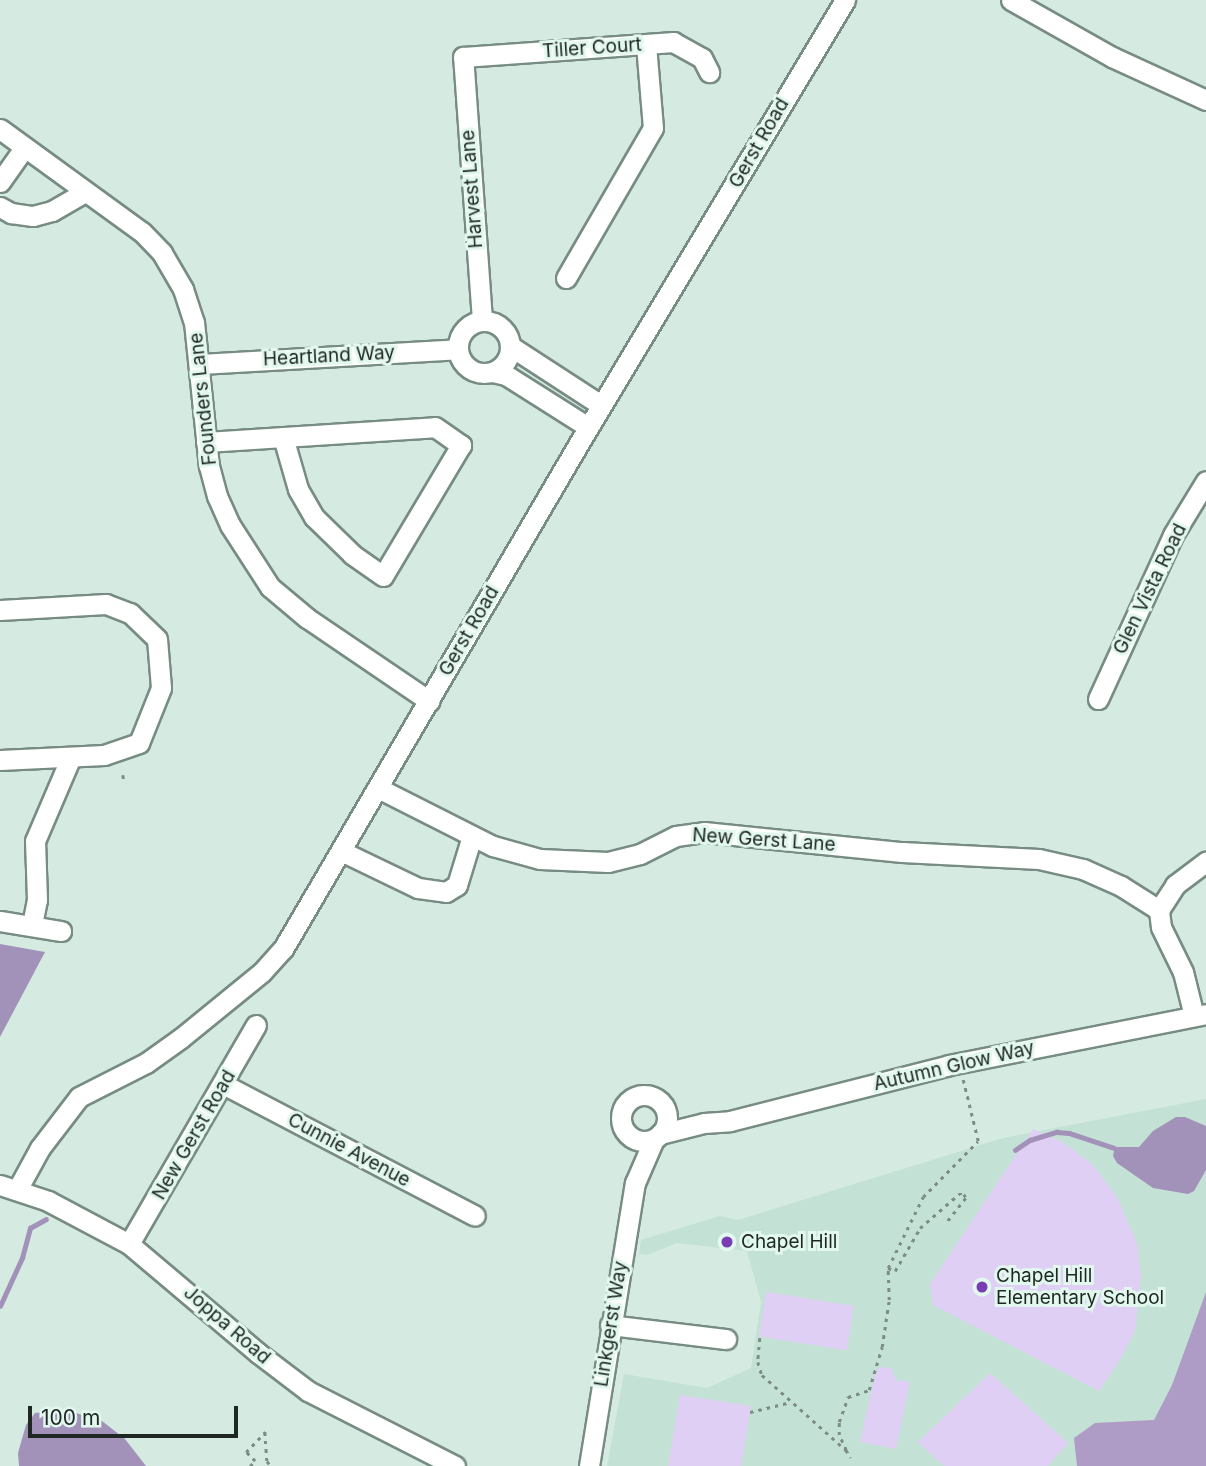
<!DOCTYPE html>
<style>
body{margin:0}
#map{position:relative;width:1206px;height:1466px;overflow:hidden;background:#d5ebe1;font-family:Inter,sans-serif}
div>[style]{position:absolute}
[style*='--x']{left:calc(var(--x)*1px);top:calc(var(--y)*1px);width:calc(var(--w)*1px);rotate:calc(var(--a)*1deg)}
.built>*{inset:0;background:#c3e1d4}
.green>*{inset:0;background:#dfcff5;transform-origin:0 0}
.forest>*{inset:0;background:#ae9cc6}
.water>*{inset:0;background:#a291b9}
.stream>*{height:4.5px;margin:-2.25px;padding:0 2.25px;transform-origin:2.25px;border-radius:2.25px;background:#a291b9}
.path>*{height:2.5px;margin-top:-1.25px;transform-origin:0;background:repeating-linear-gradient(90deg,#7d8d86 0 3.5px,transparent 0 8.5px)}
.roads{filter:drop-shadow(2px 0 #778c82) drop-shadow(-2px 0 #778c82) drop-shadow(0 2px #778c82) drop-shadow(0 -2px #778c82)}
.minor>*{height:19px;margin:-9.5px;padding:0 9.5px;transform-origin:9.5px;border-radius:9.5px;background:#fff}
.minor>.ring{margin:-9.5px;padding:0;box-sizing:content-box;background:none;border:19px solid #fff;border-radius:50%}
.dots>*{width:19px;height:19px;translate:-50% -50%;box-sizing:border-box;border:4px solid #e2f8ee;border-radius:50%}
span{translate:-50% -50%;white-space:nowrap;text-align:center;line-height:1.15;-webkit-text-stroke:6px #e2f8ee;paint-order:stroke}
.street-label{font-size:19px;color:#1f2723}
.poi-label{font-size:19px;color:#1f2723}
.left{translate:0 -50%;text-align:left}
.scale{position:absolute;left:28px;top:1406px;width:210px;height:32px;box-sizing:border-box;border:4px solid #1f2723;border-top:0;padding-left:9px;font-size:21px;line-height:24px;white-space:nowrap;color:#1f2723;-webkit-text-stroke:5px #e2f8ee;paint-order:stroke}
</style>
<div id="map">
<div class="built">
<div style="clip-path:polygon(1206px 1099px,1206px 1466px,607px 1466px,624px 1374px,707px 1388px,751px 1368px,761px 1302px,747px 1251px,677px 1243px,647px 1255px,639px 1254px,641px 1240px,720px 1216px,738px 1220px,1003px 1138px)"></div>
</div>
<div class="green">
<div style="clip-path:polygon(1033px 1129px,1061px 1141px,1093px 1165px,1117px 1197px,1137px 1243px,1141px 1274px,1135px 1331px,1121px 1358px,1099px 1391px,933px 1305px,930px 1284px)"></div>
<div style="left:766px;top:1292px;width:89px;height:45px;rotate:9deg"></div>
<div style="clip-path:polygon(885px 1367px,892px 1369px,896px 1380px,910px 1382px,896px 1449px,860px 1442px,875px 1374px,879px 1368px)"></div>
<div style="clip-path:polygon(990px 1373px,1068px 1443px,1048px 1466px,944px 1466px,918px 1442px)"></div>
<div style="clip-path:polygon(680px 1395px,751px 1406px,741px 1466px,668px 1466px)"></div>
</div>
<div class="forest">
<div style="clip-path:polygon(1206px 1292px,1206px 1466px,1077px 1466px,1074px 1438px,1095px 1423px,1154px 1420px,1172px 1385px)"></div>
</div>
<div class="water">
<div style="clip-path:polygon(0 944px,45px 952px,0 1037px)"></div>
<div style="clip-path:polygon(1176px 1117px,1185px 1117px,1206px 1126px,1206px 1170px,1194px 1191px,1188px 1194px,1153px 1188px,1117px 1163px,1113px 1156px,1115px 1147px,1139px 1147px,1153px 1131px)"></div>
<div style="clip-path:polygon(52px 1411px,76px 1413px,102px 1421px,125px 1439px,146px 1466px,19px 1466px,18px 1453px,26px 1425px,35px 1413px)"></div>
</div>
<div class="stream">
<div style="--x:1015;--y:1150;--w:18;--a:-34"></div>
<div style="--x:1030;--y:1140;--w:28;--a:-17"></div>
<div style="--x:1057;--y:1132;--w:12;--a:5"></div>
<div style="--x:1069;--y:1133;--w:47;--a:18.4"></div>
<div style="--x:0;--y:1306;--w:53;--a:-65.4"></div>
<div style="--x:22;--y:1258;--w:31;--a:-75"></div>
<div style="--x:30;--y:1228;--w:18;--a:-29"></div>
</div>
<div class="path">
<div style="--x:123;--y:775;--w:6;--a:81"></div>
<div style="--x:888;--y:1268;--w:8;--a:23"></div>
<div style="--x:895;--y:1271;--w:50;--a:-59.8"></div>
<div style="--x:920;--y:1228;--w:52;--a:-41.1"></div>
<div style="--x:959;--y:1194;--w:5;--a:0"></div>
<div style="--x:964;--y:1194;--w:4;--a:63"></div>
<div style="--x:966;--y:1198;--w:31;--a:128"></div>
<div style="--x:760;--y:1338;--w:24;--a:95"></div>
<div style="--x:758;--y:1362;--w:14;--a:73"></div>
<div style="--x:762;--y:1375;--w:113;--a:41.8"></div>
<div style="--x:846;--y:1450;--w:9;--a:58"></div>
<div style="--x:750;--y:1412;--w:42;--a:-13.7"></div>
<div style="--x:846;--y:1450;--w:17;--a:-115"></div>
<div style="--x:839;--y:1435;--w:13;--a:-90"></div>
<div style="--x:839;--y:1422;--w:27;--a:-70"></div>
<div style="--x:848;--y:1397;--w:22;--a:-18"></div>
<div style="--x:869;--y:1390;--w:45;--a:-73.2"></div>
<div style="--x:882;--y:1347;--w:48;--a:-81.5"></div>
<div style="--x:889;--y:1300;--w:32;--a:-92"></div>
<div style="--x:888;--y:1268;--w:79;--a:-63.8"></div>
<div style="--x:923;--y:1197;--w:78;--a:-45.5"></div>
<div style="--x:978;--y:1141;--w:63;--a:-103.8"></div>
<div style="--x:250;--y:1466;--w:7;--a:-45"></div>
<div style="--x:255;--y:1461;--w:13;--a:-135"></div>
<div style="--x:246;--y:1452;--w:28;--a:-46"></div>
<div style="--x:265;--y:1432;--w:29;--a:86"></div>
<div style="--x:267;--y:1461;--w:6;--a:51"></div>
</div>
<div class="roads">
<div class="minor">
<div style="--x:1011;--y:0;--w:116;--a:29.4"></div>
<div style="--x:1112;--y:57;--w:103;--a:24.6"></div>
<div style="--x:0;--y:129;--w:175;--a:36"></div>
<div style="--x:142;--y:232;--w:29;--a:46"></div>
<div style="--x:162;--y:253;--w:42;--a:59.7"></div>
<div style="--x:183;--y:289;--w:35;--a:72"></div>
<div style="--x:194;--y:322;--w:145;--a:84.1"></div>
<div style="--x:209;--y:466;--w:31;--a:75"></div>
<div style="--x:217;--y:496;--w:32;--a:66"></div>
<div style="--x:230;--y:525;--w:74;--a:57.2"></div>
<div style="--x:270;--y:587;--w:48;--a:40"></div>
<div style="--x:307;--y:618;--w:148;--a:34.2"></div>
<div style="--x:0;--y:182;--w:42;--a:-54.8"></div>
<div style="--x:0;--y:207;--w:13;--a:29"></div>
<div style="--x:11;--y:213;--w:22;--a:8"></div>
<div style="--x:33;--y:216;--w:20;--a:-15"></div>
<div style="--x:52;--y:211;--w:38;--a:-30"></div>
<div style="--x:566;--y:278;--w:173;--a:-59.9"></div>
<div style="--x:653;--y:128;--w:84;--a:-94.8"></div>
<div style="--x:482;--y:320;--w:264;--a:-94.1"></div>
<div style="--x:463;--y:57;--w:211;--a:-4.1"></div>
<div style="--x:673;--y:42;--w:33;--a:29"></div>
<div style="--x:702;--y:58;--w:16;--a:63"></div>
<div class="ring" style="left:458px;top:321px;width:33px;height:33px"></div>
<div style="--x:510;--y:346;--w:108;--a:33"></div>
<div style="--x:200;--y:364;--w:258;--a:-3.3"></div>
<div style="--x:492;--y:372;--w:14;--a:12"></div>
<div style="--x:506;--y:375;--w:97;--a:32.4"></div>
<div style="--x:206;--y:442;--w:229;--a:-3.7"></div>
<div style="--x:435;--y:427;--w:32;--a:35"></div>
<div style="--x:461;--y:445;--w:152;--a:120.8"></div>
<div style="--x:383;--y:576;--w:38;--a:-145"></div>
<div style="--x:352;--y:554;--w:53;--a:-135.8"></div>
<div style="--x:314;--y:517;--w:32;--a:-120"></div>
<div style="--x:298;--y:489;--w:54;--a:-106.1"></div>
<div style="--x:0;--y:610;--w:106;--a:-3.2"></div>
<div style="--x:106;--y:604;--w:26;--a:21"></div>
<div style="--x:130;--y:613;--w:37;--a:44"></div>
<div style="--x:157;--y:639;--w:49;--a:85.3"></div>
<div style="--x:161;--y:688;--w:59;--a:111.8"></div>
<div style="--x:139;--y:743;--w:37;--a:161"></div>
<div style="--x:104;--y:755;--w:104;--a:177.2"></div>
<div style="--x:1098;--y:699;--w:180;--a:-65.4"></div>
<div style="--x:1173;--y:535;--w:63;--a:-58.6"></div>
<div style="--x:378;--y:788;--w:129;--a:26.8"></div>
<div style="--x:493;--y:846;--w:49;--a:15.5"></div>
<div style="--x:540;--y:859;--w:68;--a:2.5"></div>
<div style="--x:608;--y:862;--w:33;--a:-14"></div>
<div style="--x:640;--y:854;--w:40;--a:-26.6"></div>
<div style="--x:676;--y:836;--w:28;--a:-8"></div>
<div style="--x:704;--y:832;--w:199;--a:5.8"></div>
<div style="--x:902;--y:852;--w:137;--a:2.9"></div>
<div style="--x:1039;--y:859;--w:45;--a:12.8"></div>
<div style="--x:1083;--y:869;--w:42;--a:24.1"></div>
<div style="--x:1121;--y:886;--w:45;--a:32.3"></div>
<div style="--x:341;--y:851;--w:85;--a:25.7"></div>
<div style="--x:418;--y:888;--w:28;--a:8"></div>
<div style="--x:446;--y:892;--w:13;--a:-32"></div>
<div style="--x:457;--y:885;--w:51;--a:-73"></div>
<div style="--x:0;--y:921;--w:62;--a:9.3"></div>
<div style="--x:32;--y:925;--w:25;--a:-79"></div>
<div style="--x:37;--y:900;--w:59;--a:-91.9"></div>
<div style="--x:35;--y:841;--w:91;--a:-66.8"></div>
<div style="--x:1194;--y:1016;--w:45;--a:-104"></div>
<div style="--x:1183;--y:972;--w:50;--a:-116.1"></div>
<div style="--x:1161;--y:927;--w:17;--a:-97"></div>
<div style="--x:1159;--y:910;--w:30;--a:-57"></div>
<div style="--x:1175;--y:885;--w:39;--a:-37"></div>
<div style="--x:223;--y:1084;--w:284;--a:27.6"></div>
<div class="ring" style="left:621px;top:1095px;width:27px;height:27px"></div>
<div style="--x:660;--y:1134;--w:45;--a:-14"></div>
<div style="--x:704;--y:1123;--w:26;--a:-4"></div>
<div style="--x:730;--y:1121;--w:226;--a:-14.3"></div>
<div style="--x:949;--y:1065;--w:262;--a:-11.2"></div>
<div style="--x:0;--y:1185;--w:51;--a:18.4"></div>
<div style="--x:48;--y:1201;--w:92;--a:28"></div>
<div style="--x:129;--y:1244;--w:169;--a:40.2"></div>
<div style="--x:258;--y:1353;--w:63;--a:37.2"></div>
<div style="--x:308;--y:1391;--w:165;--a:27"></div>
<div style="--x:17;--y:1190;--w:48;--a:-61.3"></div>
<div style="--x:40;--y:1148;--w:64;--a:-52.6"></div>
<div style="--x:79;--y:1097;--w:75;--a:-26.9"></div>
<div style="--x:146;--y:1063;--w:43;--a:-35.5"></div>
<div style="--x:181;--y:1038;--w:104;--a:-39.2"></div>
<div style="--x:262;--y:972;--w:31;--a:-48"></div>
<div style="--x:283;--y:949;--w:586;--a:-59.67"></div>
<div style="--x:579;--y:443;--w:517;--a:-59.02"></div>
<div style="--x:129;--y:1244;--w:253;--a:-59.9"></div>
<div style="--x:610;--y:1325;--w:117;--a:6.9"></div>
<div style="--x:589;--y:1466;--w:287;--a:-80.8"></div>
<div style="--x:635;--y:1183;--w:48;--a:-66.6"></div>
</div>
</div>
<div class="dots">
<div style="left:727px;top:1242px;background:#793cb2"></div>
<div style="left:982px;top:1287px;background:#793cb2"></div>
</div>
<div class="street-label">
<span style="left:592px;top:48px;rotate:-4deg">Tiller Court</span>
<span style="left:759px;top:143px;rotate:-60deg">Gerst Road</span>
<span style="left:472px;top:189px;rotate:-94deg">Harvest Lane</span>
<span style="left:329px;top:356px;rotate:-3deg">Heartland Way</span>
<span style="left:203px;top:399px;rotate:-96deg">Founders Lane</span>
<span style="left:1150px;top:589px;rotate:-64deg">Glen Vista Road</span>
<span style="left:469px;top:631px;rotate:-60deg">Gerst Road</span>
<span style="left:764px;top:840px;rotate:4deg">New Gerst Lane</span>
<span style="left:954px;top:1066px;rotate:-13deg">Autumn Glow Way</span>
<span style="left:194px;top:1135px;rotate:-60deg">New Gerst Road</span>
<span style="left:349px;top:1150px;rotate:28deg">Cunnie Avenue</span>
<span style="left:611px;top:1324px;rotate:-81deg">Linkgerst Way</span>
<span style="left:227px;top:1325px;rotate:41deg">Joppa Road</span>
</div>
<div class="poi-label">
<span class="left" style="left:741px;top:1242px">Chapel Hill</span>
<span class="left" style="left:996px;top:1287px">Chapel Hill<br>Elementary School</span>
</div>
<div class="scale">100 m</div>
</div>
